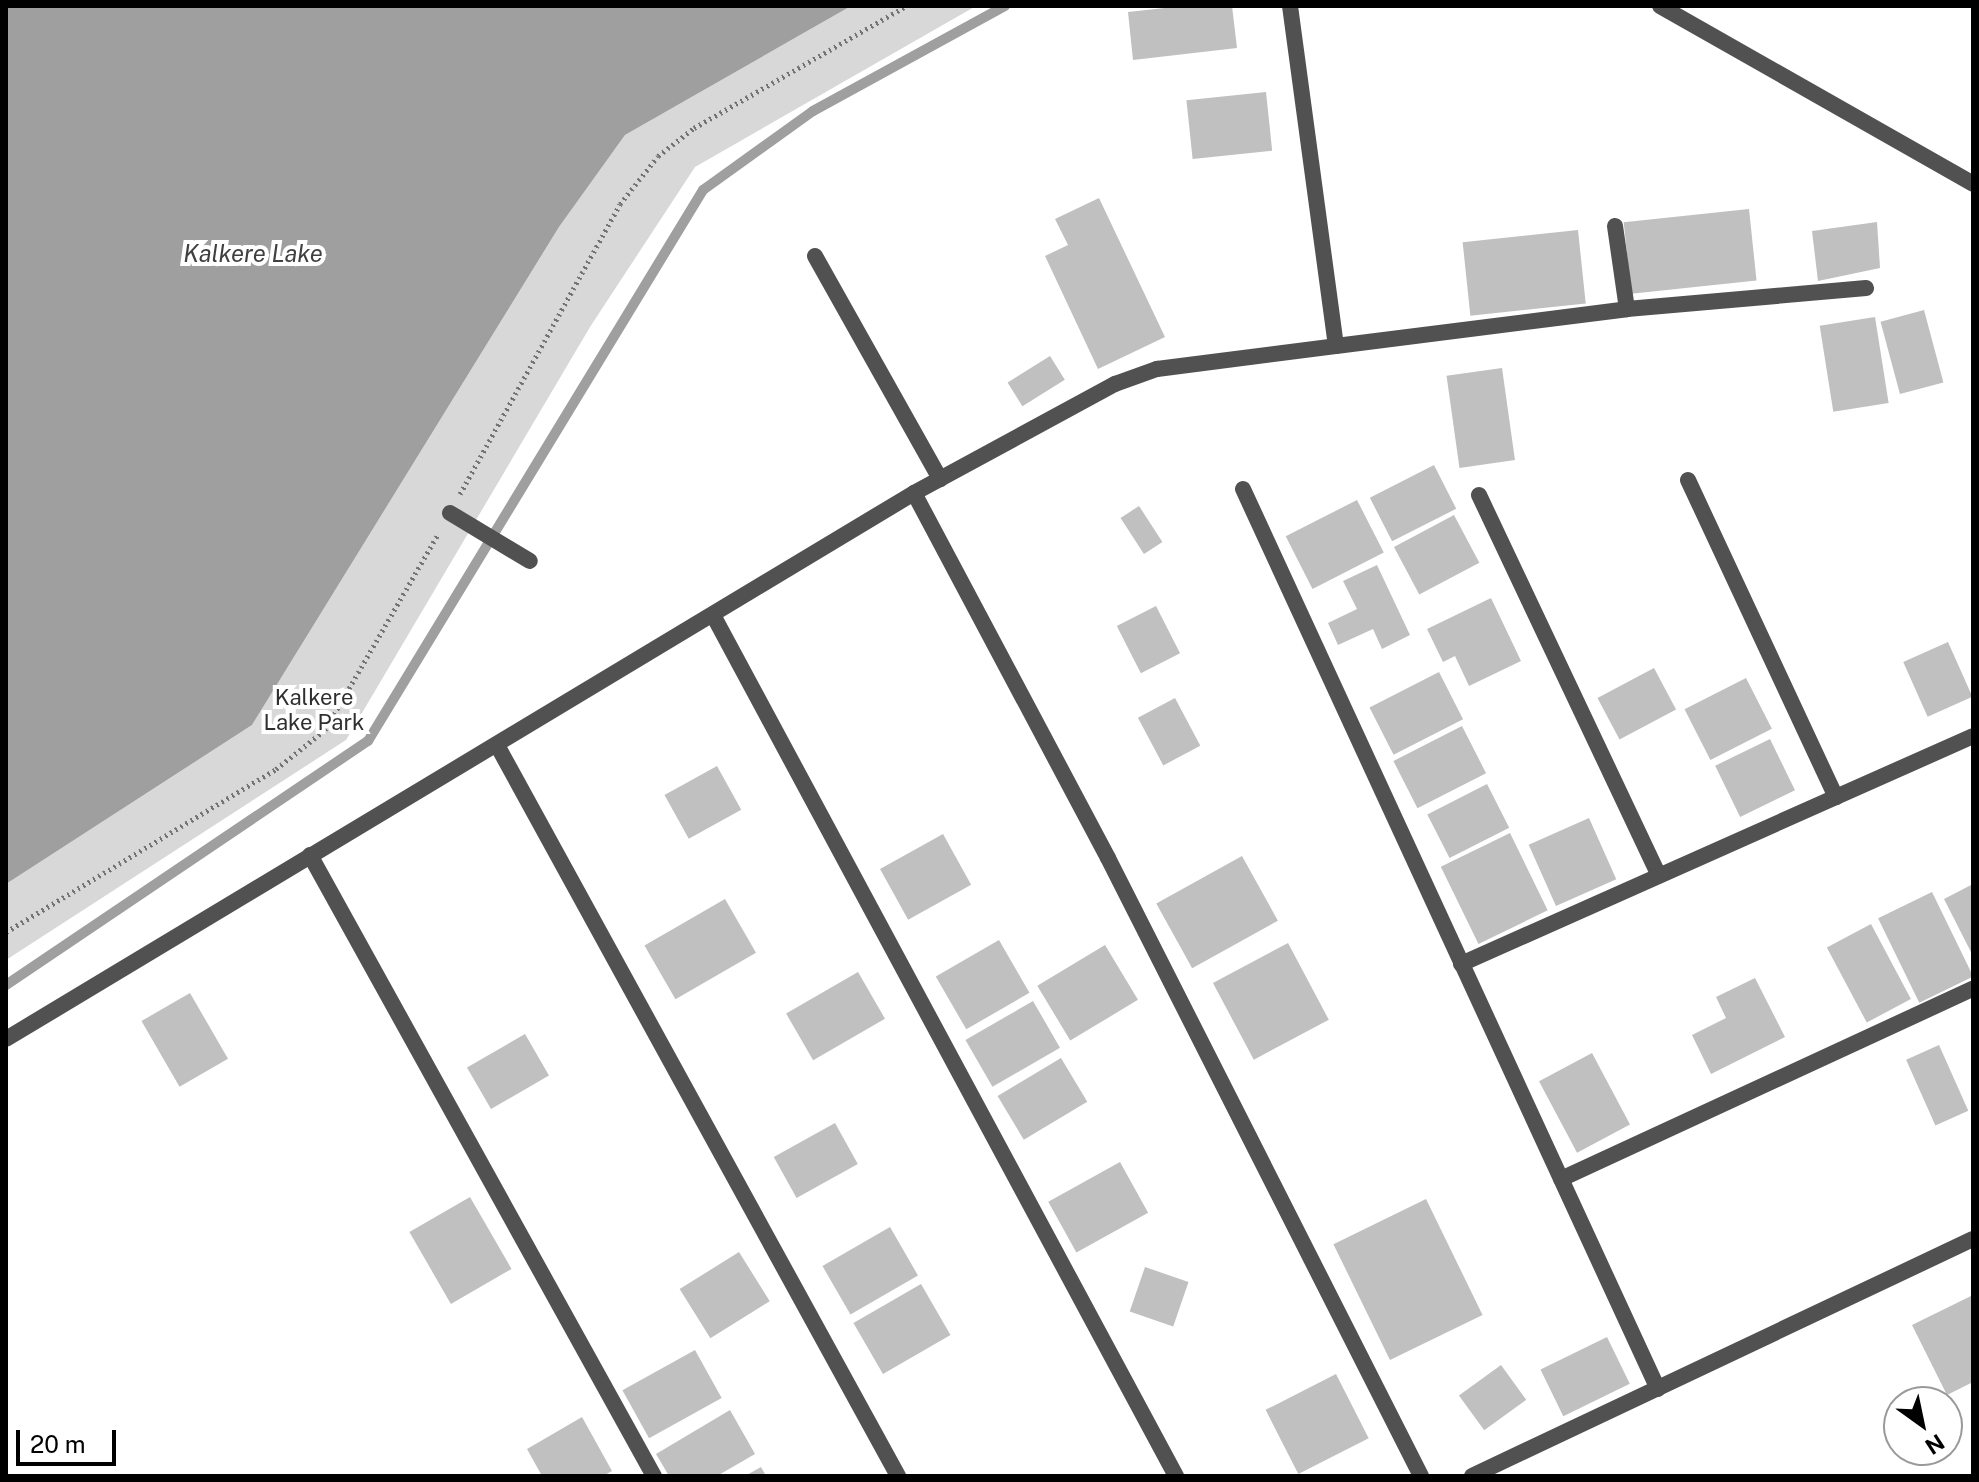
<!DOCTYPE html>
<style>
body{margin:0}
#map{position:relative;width:1979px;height:1482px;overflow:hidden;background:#fff;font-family:"Public Sans",sans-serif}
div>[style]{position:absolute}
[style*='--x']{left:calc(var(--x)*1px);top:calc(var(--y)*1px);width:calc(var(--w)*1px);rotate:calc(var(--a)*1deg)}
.green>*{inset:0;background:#d8d8d8}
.water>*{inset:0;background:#9f9f9f}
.stream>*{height:10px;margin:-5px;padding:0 5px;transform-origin:5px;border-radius:5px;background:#9f9f9f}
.building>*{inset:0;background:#c0c0c0;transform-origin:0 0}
.path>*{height:5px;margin-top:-2.5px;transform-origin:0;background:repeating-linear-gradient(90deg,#737373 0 2px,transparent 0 6px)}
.service>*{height:16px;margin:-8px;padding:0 8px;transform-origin:8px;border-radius:8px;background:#515151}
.minor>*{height:16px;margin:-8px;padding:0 8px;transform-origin:8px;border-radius:8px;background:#515151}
span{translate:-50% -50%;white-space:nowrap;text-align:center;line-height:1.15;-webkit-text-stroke:8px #fff;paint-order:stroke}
.park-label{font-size:22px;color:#2f2f2f}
.water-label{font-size:24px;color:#404040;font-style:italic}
.frame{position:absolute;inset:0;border:8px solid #000;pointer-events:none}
.north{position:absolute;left:1883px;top:1386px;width:80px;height:80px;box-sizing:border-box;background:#fff;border:2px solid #999;border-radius:50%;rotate:147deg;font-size:22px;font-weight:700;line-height:32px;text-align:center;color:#000}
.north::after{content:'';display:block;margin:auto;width:28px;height:36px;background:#000;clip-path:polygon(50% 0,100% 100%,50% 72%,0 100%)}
.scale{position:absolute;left:16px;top:1430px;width:100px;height:36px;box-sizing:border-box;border:4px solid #000;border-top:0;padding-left:10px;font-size:24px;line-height:28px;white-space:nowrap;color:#000;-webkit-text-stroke:6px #fff;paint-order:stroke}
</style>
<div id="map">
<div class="green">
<div style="clip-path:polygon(851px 6px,976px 6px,695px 167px,590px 327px,346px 740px,6px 960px,6px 884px,252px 725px,559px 227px,625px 135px)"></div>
</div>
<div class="water">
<div style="clip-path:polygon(6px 6px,851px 6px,625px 135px,559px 227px,252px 725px,6px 884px)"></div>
</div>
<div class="stream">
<div style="--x:6;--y:985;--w:437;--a:-34"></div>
<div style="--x:368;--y:741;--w:645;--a:-58.7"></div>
<div style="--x:703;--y:190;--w:135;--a:-35.7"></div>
<div style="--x:813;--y:111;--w:219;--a:-28.7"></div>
</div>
<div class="building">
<div style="clip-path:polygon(1183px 6px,1232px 6px,1237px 48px,1133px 60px,1128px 12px)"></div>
<div style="left:1266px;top:92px;width:59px;height:80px;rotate:84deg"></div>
<div style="clip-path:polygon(1099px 198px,1165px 337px,1098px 369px,1045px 256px,1068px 245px,1055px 219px)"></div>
<div style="left:1749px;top:209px;width:72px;height:126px;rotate:84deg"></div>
<div style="clip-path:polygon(1877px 222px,1880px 268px,1818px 281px,1812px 231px)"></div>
<div style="left:1578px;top:230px;width:74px;height:116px;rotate:84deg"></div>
<div style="left:1924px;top:310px;width:75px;height:45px;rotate:75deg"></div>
<div style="left:1875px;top:317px;width:87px;height:56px;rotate:81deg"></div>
<div style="left:1050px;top:356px;width:28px;height:50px;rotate:58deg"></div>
<div style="left:1502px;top:368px;width:93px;height:56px;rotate:82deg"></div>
<div style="left:1434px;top:465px;width:49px;height:72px;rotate:63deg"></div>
<div style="left:1357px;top:500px;width:59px;height:80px;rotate:63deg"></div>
<div style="left:1139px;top:506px;width:43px;height:22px;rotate:57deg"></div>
<div style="left:1454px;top:515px;width:54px;height:68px;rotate:62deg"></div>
<div style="clip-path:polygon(1377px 565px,1410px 635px,1382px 649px,1373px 629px,1338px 645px,1328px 623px,1357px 609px,1343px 581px)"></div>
<div style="clip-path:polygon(1491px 598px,1521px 661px,1469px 686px,1455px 656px,1443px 662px,1427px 629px)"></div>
<div style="left:1156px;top:606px;width:53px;height:44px;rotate:63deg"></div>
<div style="left:1948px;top:642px;width:60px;height:49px;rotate:66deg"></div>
<div style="left:1654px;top:668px;width:47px;height:64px;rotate:62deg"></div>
<div style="left:1439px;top:672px;width:53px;height:78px;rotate:63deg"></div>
<div style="left:1746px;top:678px;width:57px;height:69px;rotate:63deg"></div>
<div style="left:1175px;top:698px;width:54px;height:42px;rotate:62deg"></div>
<div style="left:1462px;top:726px;width:53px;height:77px;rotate:63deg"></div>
<div style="left:1770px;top:739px;width:57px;height:61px;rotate:64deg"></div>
<div style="left:717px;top:766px;width:50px;height:60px;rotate:61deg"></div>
<div style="left:1487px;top:784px;width:49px;height:67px;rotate:63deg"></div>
<div style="left:1589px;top:818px;width:67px;height:66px;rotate:66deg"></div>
<div style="left:1510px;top:833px;width:86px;height:77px;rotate:64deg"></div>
<div style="left:943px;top:834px;width:58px;height:72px;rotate:61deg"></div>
<div style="left:1242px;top:856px;width:74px;height:98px;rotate:61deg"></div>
<div style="clip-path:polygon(1973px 884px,1973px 956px,1944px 899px)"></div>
<div style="left:1932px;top:892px;width:94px;height:60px;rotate:64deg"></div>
<div style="left:725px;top:899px;width:62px;height:93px;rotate:60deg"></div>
<div style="left:1871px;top:924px;width:85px;height:50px;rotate:62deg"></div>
<div style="left:999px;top:940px;width:61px;height:73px;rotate:60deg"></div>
<div style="left:1288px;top:943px;width:87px;height:85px;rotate:62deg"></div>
<div style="left:1105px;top:945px;width:64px;height:79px;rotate:59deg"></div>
<div style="left:858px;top:972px;width:54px;height:83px;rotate:60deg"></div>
<div style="clip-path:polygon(1755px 978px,1785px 1037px,1711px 1074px,1692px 1035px,1726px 1018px,1716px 997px)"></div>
<div style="left:190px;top:993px;width:76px;height:56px;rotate:60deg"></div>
<div style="left:1033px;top:1001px;width:54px;height:78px;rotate:60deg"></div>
<div style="left:525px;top:1034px;width:48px;height:67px;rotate:60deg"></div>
<div style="left:1939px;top:1045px;width:72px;height:36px;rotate:66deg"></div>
<div style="left:1592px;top:1053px;width:81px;height:60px;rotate:62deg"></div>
<div style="left:1061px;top:1058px;width:51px;height:74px;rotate:59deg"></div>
<div style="left:835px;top:1123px;width:47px;height:70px;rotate:61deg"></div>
<div style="left:1120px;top:1162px;width:58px;height:82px;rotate:61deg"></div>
<div style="left:470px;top:1197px;width:83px;height:70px;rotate:60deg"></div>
<div style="left:1426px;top:1199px;width:129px;height:103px;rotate:64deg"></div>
<div style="left:890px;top:1227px;width:56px;height:78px;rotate:60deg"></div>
<div style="left:739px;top:1252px;width:58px;height:70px;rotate:58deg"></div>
<div style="left:1145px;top:1267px;width:46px;height:47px;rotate:19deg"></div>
<div style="left:921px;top:1284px;width:59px;height:78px;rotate:60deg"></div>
<div style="clip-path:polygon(1973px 1295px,1973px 1382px,1947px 1395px,1912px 1325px)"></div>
<div style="left:1607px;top:1337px;width:52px;height:74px;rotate:64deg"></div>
<div style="left:695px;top:1350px;width:55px;height:83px;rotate:61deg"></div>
<div style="left:1501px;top:1365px;width:43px;height:52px;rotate:54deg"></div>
<div style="left:1336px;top:1374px;width:72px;height:79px;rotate:63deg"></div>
<div style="clip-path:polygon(730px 1410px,755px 1454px,717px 1476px,669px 1476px,656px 1454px)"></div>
<div style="clip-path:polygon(582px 1417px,612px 1471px,603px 1476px,542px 1476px,527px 1449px)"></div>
<div style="clip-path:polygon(761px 1467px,766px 1476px,745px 1476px)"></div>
</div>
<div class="path">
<div style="--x:460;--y:494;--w:331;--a:-61.1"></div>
<div style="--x:620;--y:204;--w:61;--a:-51.6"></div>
<div style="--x:658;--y:156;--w:46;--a:-37.9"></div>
<div style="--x:694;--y:128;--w:245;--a:-29.9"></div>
<div style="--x:6;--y:932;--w:315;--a:-31.1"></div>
<div style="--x:276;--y:769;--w:63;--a:-38.5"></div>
<div style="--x:325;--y:730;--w:226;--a:-60"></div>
</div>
<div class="service">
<div style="--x:1615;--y:226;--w:84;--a:81.8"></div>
</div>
<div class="minor">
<div style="--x:1290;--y:6;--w:343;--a:82.3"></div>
<div style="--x:1660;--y:6;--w:360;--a:29.6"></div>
<div style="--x:815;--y:256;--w:256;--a:60.7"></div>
<div style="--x:1688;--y:480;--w:350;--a:65"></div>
<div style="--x:1243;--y:489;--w:991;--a:65.25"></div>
<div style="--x:914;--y:493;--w:413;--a:62"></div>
<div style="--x:1108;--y:858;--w:693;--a:63.14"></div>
<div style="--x:1479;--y:495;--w:421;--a:64.7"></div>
<div style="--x:450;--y:513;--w:93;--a:31"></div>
<div style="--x:713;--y:615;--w:978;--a:61.73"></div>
<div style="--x:497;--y:745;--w:834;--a:61.25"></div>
<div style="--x:310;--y:855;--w:710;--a:61.02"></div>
<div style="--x:1461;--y:964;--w:560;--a:-24"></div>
<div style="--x:6;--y:1039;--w:1060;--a:-31.02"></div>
<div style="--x:914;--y:493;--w:229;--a:-28.5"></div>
<div style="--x:1115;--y:384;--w:45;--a:-19.7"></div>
<div style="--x:1157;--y:369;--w:180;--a:-7.3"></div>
<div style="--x:1336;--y:346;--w:293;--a:-7.2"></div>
<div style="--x:1627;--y:309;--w:240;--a:-5"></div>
<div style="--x:1561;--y:1179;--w:454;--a:-24.8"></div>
<div style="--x:1472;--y:1476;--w:554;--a:-25.32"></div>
</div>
<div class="park-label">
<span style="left:314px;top:710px">Kalkere<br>Lake Park</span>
</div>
<div class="water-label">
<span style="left:253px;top:254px">Kalkere Lake</span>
</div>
<div class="frame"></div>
<div class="north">N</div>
<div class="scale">20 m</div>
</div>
